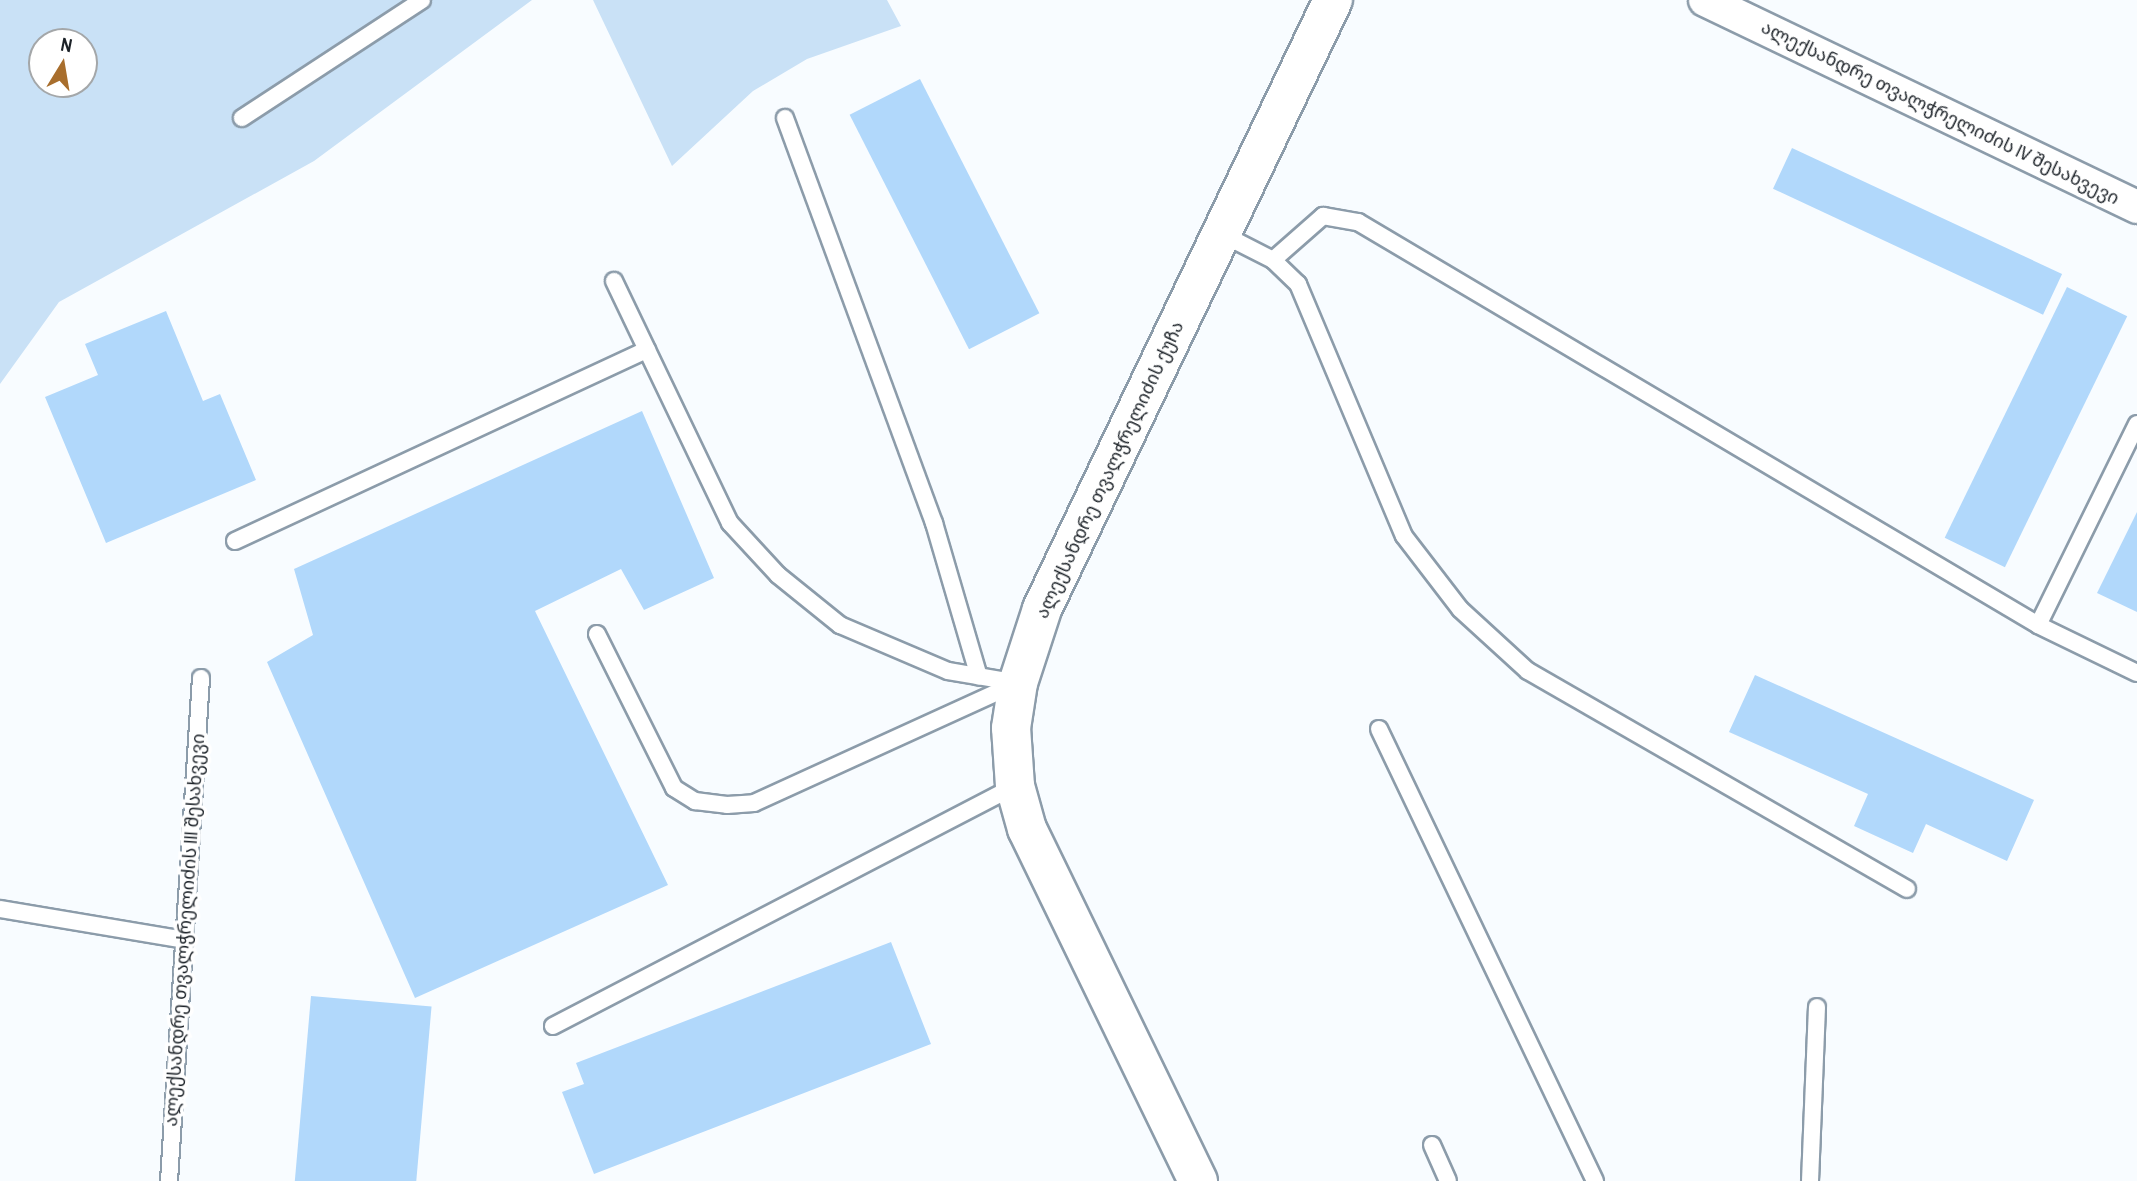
<!DOCTYPE html>
<meta charset="utf-8">
<style>
body{margin:0}
#map{position:relative;width:2137px;height:1181px;overflow:hidden;background:#f8fcff;font-family:"Archivo Narrow","Noto Sans Georgian",sans-serif}
div>[style]{position:absolute}
[style*='--x']{left:calc(var(--x)*1px);top:calc(var(--y)*1px);width:calc(var(--w)*1px);rotate:calc(var(--a)*1deg)}
.green>*{inset:0;background:#c9e1f6}
.building>*{inset:0;background:#b1d8fb;transform-origin:0 0}
.roads{filter:drop-shadow(2px 0 #8c9caa) drop-shadow(-2px 0 #8c9caa) drop-shadow(0 2px #8c9caa) drop-shadow(0 -2px #8c9caa)}
.lane>*{height:16px;margin:-8px;padding:0 8px;transform-origin:8px;border-radius:8px;background:#fff}
.street>*{height:32px;margin:-16px;padding:0 16px;transform-origin:16px;border-radius:16px;background:#fff}
.secondary>*{height:38px;margin:-19px;padding:0 19px;transform-origin:19px;border-radius:19px;background:#fff}
span{translate:-50% -50%;white-space:nowrap;text-align:center;line-height:1.15;-webkit-text-stroke:7px #fff;paint-order:stroke}
.street-label{font-size:18px;color:#1c2228}
.north{position:absolute;left:28px;top:28px;width:70px;height:70px;box-sizing:border-box;background:#fff;border:2px solid #a4a7a9;border-radius:50%;rotate:11deg;font-size:19px;font-weight:700;line-height:28px;text-align:center;color:#1c2228}
.north::after{content:'';display:block;margin:auto;width:24px;height:32px;background:#a86e2d;clip-path:polygon(50% 0,100% 100%,50% 72%,0 100%)}
</style>
<div id="map">
<div class="green">
<div style="clip-path:polygon(evenodd,0 0,532px 0,314px 161px,59px 302px,0 384px,0 0,42px 42px,84px 42px,84px 84px,42px 84px,42px 42px)"></div>
<div style="clip-path:polygon(593px 0,887px 0,901px 26px,807px 59px,753px 91px,672px 166px)"></div>
</div>
<div class="building">
<div style="left:920px;top:79px;width:263px;height:79px;rotate:63deg"></div>
<div style="left:1792px;top:148px;width:298px;height:45px;rotate:25deg"></div>
<div style="left:2067px;top:287px;width:67px;height:279px;rotate:26deg"></div>
<div style="clip-path:polygon(166px 311px,203px 401px,220px 394px,256px 480px,106px 543px,45px 397px,98px 375px,85px 344px)"></div>
<div style="clip-path:polygon(642px 411px,714px 578px,644px 610px,621px 569px,535px 611px,668px 885px,415px 998px,267px 662px,313px 635px,294px 569px)"></div>
<div style="clip-path:polygon(2137px 512px,2137px 612px,2097px 593px)"></div>
<div style="clip-path:polygon(1755px 675px,2034px 800px,2007px 861px,1926px 824px,1913px 853px,1854px 826px,1868px 794px,1729px 732px)"></div>
<div style="clip-path:polygon(891px 942px,931px 1044px,594px 1174px,562px 1092px,584px 1084px,576px 1063px)"></div>
<div style="left:311px;top:996px;width:121px;height:186px;rotate:5deg"></div>
</div>
<div class="roads">
<div class="lane">
<div style="--x:242;--y:118;--w:215;--a:-33.2"></div>
<div style="--x:785;--y:118;--w:432;--a:69.8"></div>
<div style="--x:934;--y:523;--w:160;--a:73.7"></div>
<div style="--x:1222;--y:234;--w:57;--a:27"></div>
<div style="--x:1273;--y:260;--w:35;--a:44"></div>
<div style="--x:1298;--y:284;--w:273;--a:67.2"></div>
<div style="--x:1404;--y:536;--w:92;--a:52.5"></div>
<div style="--x:1460;--y:609;--w:92;--a:42.4"></div>
<div style="--x:1528;--y:671;--w:437;--a:29.9"></div>
<div style="--x:1273;--y:260;--w:67;--a:-41.3"></div>
<div style="--x:1323;--y:216;--w:36;--a:10"></div>
<div style="--x:1358;--y:222;--w:790;--a:30.65"></div>
<div style="--x:614;--y:281;--w:76;--a:64.4"></div>
<div style="--x:2137;--y:424;--w:224;--a:116.2"></div>
<div style="--x:2038;--y:625;--w:110;--a:25.9"></div>
<div style="--x:235;--y:541;--w:454;--a:-24.9"></div>
<div style="--x:647;--y:350;--w:192;--a:64.4"></div>
<div style="--x:730;--y:523;--w:71;--a:47.3"></div>
<div style="--x:778;--y:575;--w:80;--a:38.9"></div>
<div style="--x:840;--y:625;--w:117;--a:23.1"></div>
<div style="--x:948;--y:671;--w:71;--a:9.7"></div>
<div style="--x:597;--y:634;--w:172;--a:63.4"></div>
<div style="--x:674;--y:788;--w:25;--a:32"></div>
<div style="--x:695;--y:801;--w:32;--a:7"></div>
<div style="--x:727;--y:805;--w:27;--a:-4"></div>
<div style="--x:754;--y:803;--w:287;--a:-24.5"></div>
<div style="--x:1379;--y:729;--w:501;--a:64.46"></div>
<div style="--x:0;--y:909;--w:188;--a:9.5"></div>
<div style="--x:553;--y:1026;--w:521;--a:-27.45"></div>
<div style="--x:1432;--y:1145;--w:39;--a:66"></div>
<div style="--x:169;--y:1181;--w:504;--a:-86.36"></div>
<div style="--x:1810;--y:1181;--w:174;--a:-87.7"></div>
</div>
<div class="street">
<div style="--x:1705;--y:0;--w:479;--a:25.6"></div>
</div>
<div class="secondary">
<div style="--x:1198;--y:1181;--w:391;--a:-115.9"></div>
<div style="--x:1027;--y:829;--w:45;--a:-105.6"></div>
<div style="--x:1015;--y:786;--w:58;--a:-93.9"></div>
<div style="--x:1011;--y:728;--w:46;--a:-81.2"></div>
<div style="--x:1018;--y:683;--w:78;--a:-72"></div>
<div style="--x:1042;--y:609;--w:675;--a:-64.46"></div>
</div>
</div>
<div class="street-label">
<span style="left:1940px;top:113px;rotate:26deg">ალექსანდრე თვალჭრელიძის IV შესახვევი</span>
<span style="left:1110px;top:470px;rotate:-65deg">ალექსანდრე თვალჭრელიძის ქუჩა</span>
<span style="left:185px;top:930px;rotate:-86deg">ალექსანდრე თვალჭრელიძის III შესახვევი</span>
</div>
<div class="north">N</div>
</div>
